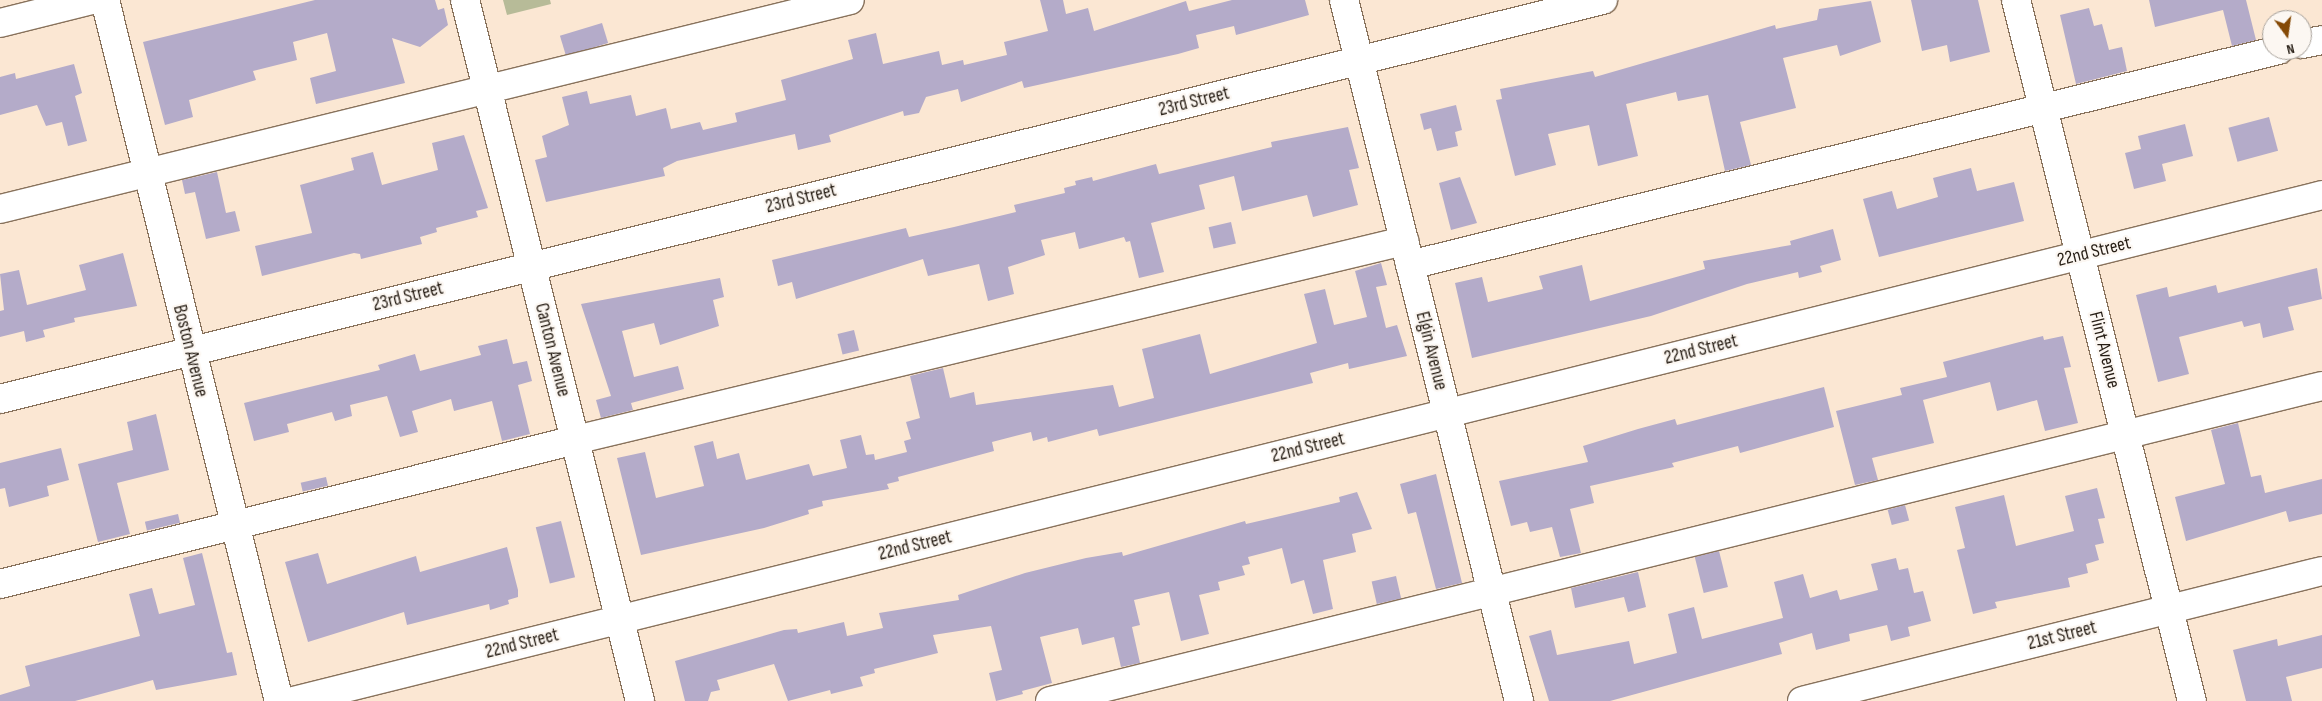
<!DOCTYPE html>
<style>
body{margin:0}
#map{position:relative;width:2322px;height:701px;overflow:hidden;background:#fbe7d3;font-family:"Sofia Sans Condensed",sans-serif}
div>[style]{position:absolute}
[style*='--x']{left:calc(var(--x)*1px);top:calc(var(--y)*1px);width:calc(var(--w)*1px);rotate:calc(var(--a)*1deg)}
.green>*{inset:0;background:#b7bb98}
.building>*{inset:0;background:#b4abc9;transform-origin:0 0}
.roads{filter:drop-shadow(1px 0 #88725c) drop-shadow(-1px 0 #88725c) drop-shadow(0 1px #88725c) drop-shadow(0 -1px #88725c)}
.minor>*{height:28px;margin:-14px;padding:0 14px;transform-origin:14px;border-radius:14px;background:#fff}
span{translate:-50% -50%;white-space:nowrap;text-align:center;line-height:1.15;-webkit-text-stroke:4.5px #fcf7f2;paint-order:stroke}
.street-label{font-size:19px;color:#261d14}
.north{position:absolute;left:2262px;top:10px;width:50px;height:50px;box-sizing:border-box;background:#fcf7f2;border:1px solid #a6a099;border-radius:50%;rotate:166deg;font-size:14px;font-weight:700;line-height:20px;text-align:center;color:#261d14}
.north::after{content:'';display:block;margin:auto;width:18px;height:22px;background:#854905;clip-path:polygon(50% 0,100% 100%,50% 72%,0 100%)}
</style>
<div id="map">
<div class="green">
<div style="clip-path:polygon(503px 0,550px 0,551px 4px,507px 15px)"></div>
</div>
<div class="building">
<div style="clip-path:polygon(315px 0,435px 0,438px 10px,444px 8px,448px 25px,420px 47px,392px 38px,405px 83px,316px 104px,310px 78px,336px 71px,327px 33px,293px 42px,297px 60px,253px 71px,256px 80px,189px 100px,193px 117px,165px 125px,143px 42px)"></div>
<div style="clip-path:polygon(1040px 0,1063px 0,1066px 14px,1088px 8px,1094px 31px,1186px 1px,1189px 11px,1232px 0,1305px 0,1309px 15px,1236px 35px,1234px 26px,1196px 35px,1199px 48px,1178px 54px,1024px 88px,1022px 81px,961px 102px,958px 89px,926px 97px,919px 113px,904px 116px,903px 111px,829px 135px,831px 142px,798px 150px,795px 134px,677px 161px,663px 168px,665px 176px,546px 202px,535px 160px,547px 157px,542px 136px,569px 125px,562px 97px,587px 91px,590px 104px,631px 95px,636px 116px,666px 108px,671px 129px,700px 122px,703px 130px,737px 122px,735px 113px,786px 100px,781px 80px,853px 59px,848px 40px,876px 33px,883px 64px,939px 51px,942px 65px,963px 60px,964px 65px,1007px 55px,1004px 42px,1048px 31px)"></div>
<div style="clip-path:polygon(1911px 0,1978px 0,1990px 52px,1950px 62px,1947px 45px,1922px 51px)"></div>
<div style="clip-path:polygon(2149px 0,2246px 0,2256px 40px,2232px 46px,2223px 10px,2155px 27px)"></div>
<div style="clip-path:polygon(1871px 1px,1881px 42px,1840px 56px,1837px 45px,1783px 58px,1796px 108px,1740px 122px,1751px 165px,1725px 171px,1708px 95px,1678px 101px,1676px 92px,1626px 104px,1638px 156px,1598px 166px,1589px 125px,1548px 134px,1556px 165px,1515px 176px,1496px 100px,1502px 99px,1500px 89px,1593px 71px,1595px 77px,1775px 25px,1776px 29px,1817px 20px,1819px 9px)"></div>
<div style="clip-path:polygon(2089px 8px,2094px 26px,2102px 24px,2109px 50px,2122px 47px,2127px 71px,2076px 84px,2060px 15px)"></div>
<div style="left:602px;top:23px;width:21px;height:44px;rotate:73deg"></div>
<div style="clip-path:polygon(74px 64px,82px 93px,75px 96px,87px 141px,68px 146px,62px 122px,46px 126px,37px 105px,0 115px,0 77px,15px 73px,16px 79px)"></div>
<div style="clip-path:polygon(1456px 105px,1462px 130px,1455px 132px,1458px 146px,1437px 151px,1431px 128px,1424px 130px,1420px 114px)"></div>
<div style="left:2269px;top:117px;width:35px;height:42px;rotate:75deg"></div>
<div style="clip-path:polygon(2185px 124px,2193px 156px,2162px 164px,2166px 181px,2134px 189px,2125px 153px,2141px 149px,2138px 136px)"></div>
<div style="clip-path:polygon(1348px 127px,1359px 168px,1349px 170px,1358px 205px,1313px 217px,1307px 195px,1242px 211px,1234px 176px,1199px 185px,1205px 209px,1151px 223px,1164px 272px,1139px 278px,1130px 241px,1126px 242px,1124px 237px,1079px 249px,1075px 232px,1041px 240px,1045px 255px,1008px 267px,1014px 294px,988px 301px,979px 264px,928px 276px,923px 259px,796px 299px,792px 282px,778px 286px,772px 260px,906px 228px,909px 237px,954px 227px,1016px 212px,1014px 205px,1065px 193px,1064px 188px,1076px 185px,1075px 181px,1092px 177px,1093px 181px,1156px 164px,1159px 174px,1272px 147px,1271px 142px)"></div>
<div style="clip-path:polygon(464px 135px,488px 208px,476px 211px,478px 217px,436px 228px,437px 232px,420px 237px,422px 244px,361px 259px,360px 254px,354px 253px,262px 276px,255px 246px,312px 233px,300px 185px,354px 170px,351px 158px,373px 152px,382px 185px,438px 170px,432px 143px)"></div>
<div style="clip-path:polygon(1971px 168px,1977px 191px,2014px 182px,2024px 221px,1879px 257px,1863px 199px,1892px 191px,1897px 209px,1938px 197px,1933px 178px)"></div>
<div style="clip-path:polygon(217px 172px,226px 213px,235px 211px,240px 231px,206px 239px,195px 192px,185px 194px,182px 180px)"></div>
<div style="clip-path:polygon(1460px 177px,1477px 223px,1451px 230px,1439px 183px)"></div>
<div style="left:1231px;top:222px;width:22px;height:23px;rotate:77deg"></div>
<div style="clip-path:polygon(1833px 229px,1841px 260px,1820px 266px,1822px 272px,1799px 278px,1798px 272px,1747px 284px,1651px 316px,1472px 358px,1455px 283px,1482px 277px,1488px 302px,1543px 289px,1539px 276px,1582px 265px,1590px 301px,1705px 269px,1703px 261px,1791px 245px,1790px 241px)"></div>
<div style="clip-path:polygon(123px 253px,137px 306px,74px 318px,75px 322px,43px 330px,45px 337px,26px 342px,24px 331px,0 337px,0 311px,4px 310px,0 274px,19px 270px,27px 305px,86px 290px,79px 265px)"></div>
<div style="clip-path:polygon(1381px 263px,1387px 285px,1376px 287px,1386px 328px,1397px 325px,1407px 356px,1349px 369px,1348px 363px,1310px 373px,1313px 383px,1099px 436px,1097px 429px,1048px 442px,1047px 437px,1033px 441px,1031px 432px,992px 442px,994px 451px,898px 477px,899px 481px,887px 484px,889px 489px,822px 501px,823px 506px,808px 510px,809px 514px,764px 528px,641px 555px,617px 458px,645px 452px,656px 498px,704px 486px,694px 446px,713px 441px,717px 459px,739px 453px,746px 480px,809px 464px,813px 476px,847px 468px,840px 440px,861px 435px,866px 455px,874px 454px,875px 460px,907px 452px,904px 441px,911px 439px,906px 422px,920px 418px,910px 376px,943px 368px,950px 398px,974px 392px,976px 405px,1113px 385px,1119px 407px,1154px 398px,1142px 349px,1200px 334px,1210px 374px,1317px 343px,1304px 294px,1325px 289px,1334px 325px,1367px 317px,1355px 271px)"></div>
<div style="clip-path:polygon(2317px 268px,2322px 299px,2288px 307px,2294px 330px,2263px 338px,2260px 323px,2244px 327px,2242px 321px,2179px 337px,2189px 374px,2158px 382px,2136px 295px,2167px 287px,2169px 297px,2216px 285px,2218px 293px)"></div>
<div style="clip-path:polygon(720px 278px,724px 297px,713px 300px,719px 326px,660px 345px,654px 323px,622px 331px,634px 377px,678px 366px,684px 389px,631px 403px,633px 410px,601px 418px,596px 400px,611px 396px,581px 304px)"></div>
<div style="left:854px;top:330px;width:21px;height:17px;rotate:76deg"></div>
<div style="clip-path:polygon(2043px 336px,2044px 340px,2063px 336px,2071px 367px,2064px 368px,2078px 423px,2045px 431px,2037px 400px,1997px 411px,1990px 382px,1923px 400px,1934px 443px,1872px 458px,1878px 480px,1855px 485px,1836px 411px,1902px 395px,1900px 388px,1947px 377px,1943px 362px)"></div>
<div style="clip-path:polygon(507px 339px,513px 364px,527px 361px,532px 381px,518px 385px,530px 434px,502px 441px,492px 401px,454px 411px,451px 399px,412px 411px,418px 432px,400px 437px,387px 396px,350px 405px,352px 416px,335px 421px,332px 412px,287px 424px,289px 432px,254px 441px,244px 403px,380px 370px,378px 365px,415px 354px,420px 371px,481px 355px,478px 346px)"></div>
<div style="clip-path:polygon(1824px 387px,1834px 427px,1740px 453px,1738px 446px,1672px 463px,1674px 467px,1590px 486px,1594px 503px,1570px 509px,1581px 553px,1560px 557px,1552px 527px,1530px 532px,1527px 522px,1511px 526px,1499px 481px,1588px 462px,1583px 446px,1638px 429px,1675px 419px,1677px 425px)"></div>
<div style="clip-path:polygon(156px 414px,169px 470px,117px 483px,130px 534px,98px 542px,78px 464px,133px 450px,127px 422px)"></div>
<div style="clip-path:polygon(2238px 423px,2251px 477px,2261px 475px,2265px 493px,2322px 479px,2322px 514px,2289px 522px,2286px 511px,2186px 541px,2175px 497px,2225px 484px,2211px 430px)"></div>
<div style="clip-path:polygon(61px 448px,69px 480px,47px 486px,49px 496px,9px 507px,5px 488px,0 489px,0 463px)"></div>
<div style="clip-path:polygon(1436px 474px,1462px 583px,1436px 589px,1416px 512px,1408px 514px,1400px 484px)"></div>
<div style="left:326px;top:477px;width:9px;height:26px;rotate:77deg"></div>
<div style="clip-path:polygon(2097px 488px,2105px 518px,2098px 519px,2104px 543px,2095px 545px,2099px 560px,2086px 564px,2088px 573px,2068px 578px,2070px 587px,1995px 602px,1997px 608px,1973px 614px,1957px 550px,1965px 548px,1955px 507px,2004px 495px,2016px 546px,2074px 531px,2065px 496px)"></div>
<div style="clip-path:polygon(1357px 492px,1372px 529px,1352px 534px,1356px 552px,1323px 560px,1333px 609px,1313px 614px,1304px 580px,1291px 584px,1282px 548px,1248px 557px,1250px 564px,1242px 566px,1245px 575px,1218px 582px,1220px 590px,1199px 595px,1209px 634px,1181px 641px,1169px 592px,1134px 600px,1140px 625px,1132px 627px,1140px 663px,1121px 667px,1114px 637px,1082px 645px,1078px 628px,1040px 637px,1052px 683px,1022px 691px,1023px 694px,996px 701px,989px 673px,1002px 670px,991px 626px,933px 635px,938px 653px,874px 669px,875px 673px,860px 677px,863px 686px,831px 694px,830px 690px,788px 701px,774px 664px,717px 680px,720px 690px,711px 692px,708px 701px,685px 701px,675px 661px,784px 630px,797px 629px,798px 633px,844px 622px,847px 636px,883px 628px,879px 613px,959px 600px,958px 595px,1025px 573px,1086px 558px,1122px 552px,1123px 556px,1245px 521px,1246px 524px,1340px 502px,1339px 497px)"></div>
<div style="left:1905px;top:505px;width:16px;height:18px;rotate:75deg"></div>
<div style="left:178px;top:514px;width:9px;height:34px;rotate:77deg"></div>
<div style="left:561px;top:521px;width:58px;height:26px;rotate:76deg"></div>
<div style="clip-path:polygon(507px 547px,518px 590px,518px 597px,508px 600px,509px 604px,490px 610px,489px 604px,407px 625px,404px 612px,308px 642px,285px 562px,318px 553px,327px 584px,416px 556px,420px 572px)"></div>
<div style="left:1719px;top:551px;width:37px;height:25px;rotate:76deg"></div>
<div style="clip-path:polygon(202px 553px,227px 653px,232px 652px,237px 675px,156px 690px,153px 680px,75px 701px,0 701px,0 695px,30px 686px,25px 666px,140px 636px,129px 594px,152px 588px,159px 614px,195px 605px,183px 558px)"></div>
<div style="clip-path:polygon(1896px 558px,1899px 570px,1908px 568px,1914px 593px,1923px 591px,1931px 621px,1908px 627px,1910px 636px,1891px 641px,1887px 625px,1849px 634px,1850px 641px,1816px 650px,1812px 633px,1779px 643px,1782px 654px,1610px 701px,1549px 701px,1529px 636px,1551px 630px,1557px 655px,1629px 641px,1634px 664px,1677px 653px,1668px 614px,1694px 607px,1702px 639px,1783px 618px,1774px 582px,1803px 574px,1810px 598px,1837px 590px,1840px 600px,1878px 590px,1871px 564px)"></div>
<div style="clip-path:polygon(1638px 572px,1646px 607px,1628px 612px,1624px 597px,1575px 608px,1571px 588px)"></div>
<div style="left:1396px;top:576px;width:23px;height:25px;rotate:77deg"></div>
<div style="clip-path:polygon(2322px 635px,2322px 668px,2286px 677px,2292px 701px,2246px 701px,2233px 650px,2277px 639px,2278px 646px)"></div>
</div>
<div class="roads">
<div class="minor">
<div style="--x:105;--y:0;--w:722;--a:76.06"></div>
<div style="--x:465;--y:0;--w:723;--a:75.98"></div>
<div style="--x:1344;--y:0;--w:723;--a:75.98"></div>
<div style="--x:2016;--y:0;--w:723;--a:75.91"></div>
<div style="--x:0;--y:23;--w:95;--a:-14"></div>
<div style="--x:2302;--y:44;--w:20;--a:-11"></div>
<div style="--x:0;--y:209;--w:875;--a:-13.81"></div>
<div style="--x:1410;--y:265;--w:895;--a:-13.9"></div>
<div style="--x:0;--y:399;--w:1652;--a:-13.98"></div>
<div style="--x:0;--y:584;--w:593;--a:-14.06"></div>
<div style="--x:575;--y:440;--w:853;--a:-13.5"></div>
<div style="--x:293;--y:701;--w:2091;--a:-14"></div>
<div style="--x:1050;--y:701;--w:1310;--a:-13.91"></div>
<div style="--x:1802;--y:701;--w:536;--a:-14.04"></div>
</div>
</div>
<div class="street-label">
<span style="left:1194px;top:102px;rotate:-14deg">23rd Street</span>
<span style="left:801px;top:199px;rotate:-14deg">23rd Street</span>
<span style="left:2094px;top:252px;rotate:-14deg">22nd Street</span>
<span style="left:408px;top:297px;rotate:-14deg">23rd Street</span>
<span style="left:552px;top:350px;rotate:76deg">Canton Avenue</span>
<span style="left:1701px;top:350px;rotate:-14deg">22nd Street</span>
<span style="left:2104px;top:350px;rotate:76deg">Flint Avenue</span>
<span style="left:190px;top:351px;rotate:76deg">Boston Avenue</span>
<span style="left:1431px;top:351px;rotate:76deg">Elgin Avenue</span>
<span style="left:1308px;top:448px;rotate:-14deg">22nd Street</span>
<span style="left:915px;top:546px;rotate:-14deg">22nd Street</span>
<span style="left:2062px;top:636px;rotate:-14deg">21st Street</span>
<span style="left:522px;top:644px;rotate:-14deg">22nd Street</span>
</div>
<div class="north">N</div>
</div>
